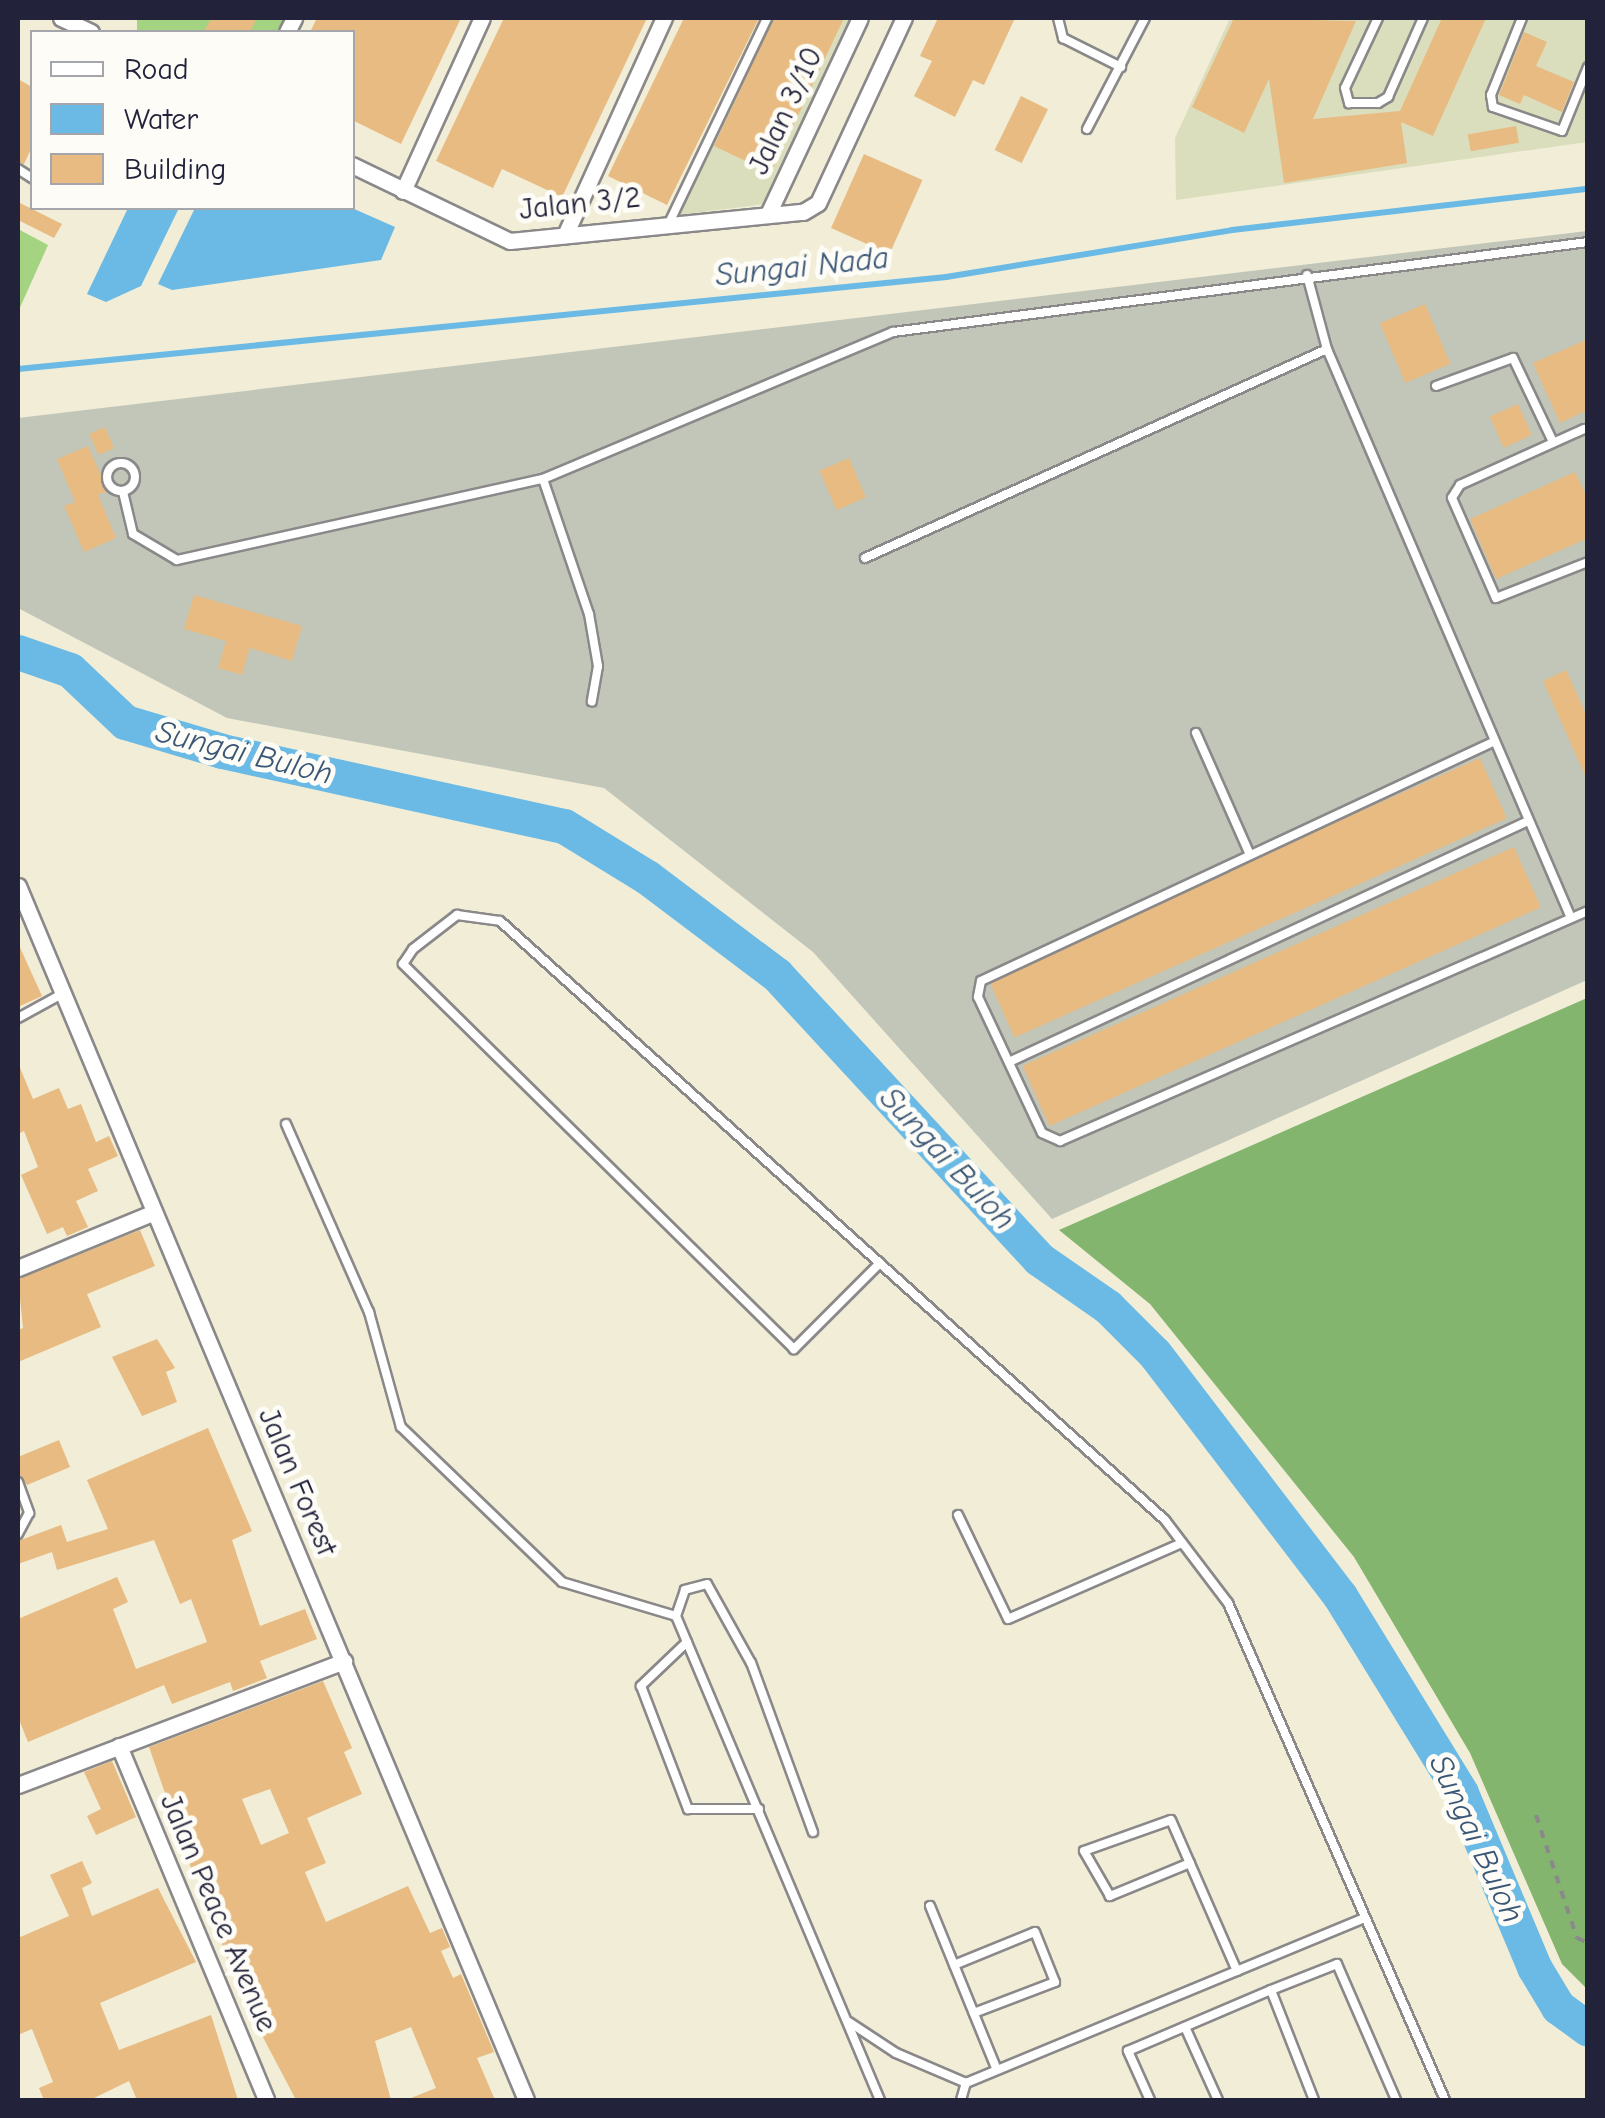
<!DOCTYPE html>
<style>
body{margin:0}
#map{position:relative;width:1605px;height:2118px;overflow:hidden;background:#f1edd7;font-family:"Comic Neue",sans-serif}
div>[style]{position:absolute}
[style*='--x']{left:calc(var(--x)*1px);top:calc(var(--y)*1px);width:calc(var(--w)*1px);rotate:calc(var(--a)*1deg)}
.built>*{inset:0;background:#dbdebc}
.industrial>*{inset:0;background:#c1c6b9}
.green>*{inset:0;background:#a4d381;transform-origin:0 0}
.forest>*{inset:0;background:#83b56f}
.water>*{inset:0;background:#6abae5}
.stream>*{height:6px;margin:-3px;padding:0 3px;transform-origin:3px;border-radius:3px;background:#6abae5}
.river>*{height:35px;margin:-17.5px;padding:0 17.5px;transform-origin:17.5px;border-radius:17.5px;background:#6abae5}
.building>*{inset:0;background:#e7bb81;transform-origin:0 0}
.path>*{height:4px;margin-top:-2px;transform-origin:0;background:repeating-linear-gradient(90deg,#8a8889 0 8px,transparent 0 16px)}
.roads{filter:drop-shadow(2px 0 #8a8889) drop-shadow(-2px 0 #8a8889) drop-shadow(0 2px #8a8889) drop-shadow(0 -2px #8a8889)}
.service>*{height:8px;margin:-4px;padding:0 4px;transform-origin:4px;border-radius:4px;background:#fff}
.service>.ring{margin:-4px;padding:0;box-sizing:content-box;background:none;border:8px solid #fff;border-radius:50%}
.minor>*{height:15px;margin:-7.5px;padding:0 7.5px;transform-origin:7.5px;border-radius:7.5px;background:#fff}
span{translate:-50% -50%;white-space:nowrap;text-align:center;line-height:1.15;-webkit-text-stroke:10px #fdfcf7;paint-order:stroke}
.street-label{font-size:30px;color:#22223b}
.water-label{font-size:32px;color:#3b5776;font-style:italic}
.frame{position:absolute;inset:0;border:20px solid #22223b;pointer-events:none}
.legend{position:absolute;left:30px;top:30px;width:325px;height:180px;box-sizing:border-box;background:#fdfcf7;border:2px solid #a5a5ac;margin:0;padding:12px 18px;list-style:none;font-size:30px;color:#22223b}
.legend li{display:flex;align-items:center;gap:20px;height:50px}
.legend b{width:50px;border:2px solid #a5a5ac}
</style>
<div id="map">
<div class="built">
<div style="clip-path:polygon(773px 18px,850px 18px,765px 204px,678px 215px)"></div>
<div style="clip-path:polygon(1230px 18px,1587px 18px,1587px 142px,1176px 200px,1175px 138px)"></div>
</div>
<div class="industrial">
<div style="clip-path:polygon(1587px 231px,1587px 980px,1052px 1219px,813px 952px,604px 788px,227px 718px,18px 608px,18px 418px)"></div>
</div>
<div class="green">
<div style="left:137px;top:18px;width:146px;height:16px"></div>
<div style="clip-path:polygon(18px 229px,48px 245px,18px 312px)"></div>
</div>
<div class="forest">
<div style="clip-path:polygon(1587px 998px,1587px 1989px,1562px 1964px,1470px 1753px,1354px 1557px,1150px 1304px,1059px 1230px)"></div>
</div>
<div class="water">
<div style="clip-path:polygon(128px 208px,179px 208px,141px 286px,106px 302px,87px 294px)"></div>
<div style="clip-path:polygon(352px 208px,395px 227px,381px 260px,172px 290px,158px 284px,195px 208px)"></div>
</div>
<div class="stream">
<div style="--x:18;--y:369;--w:933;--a:-5.66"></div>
<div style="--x:946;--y:277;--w:290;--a:-9.3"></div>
<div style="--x:1232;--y:230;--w:358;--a:-6.6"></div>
</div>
<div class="river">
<div style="--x:18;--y:652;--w:55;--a:19.1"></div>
<div style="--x:70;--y:670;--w:76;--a:43.4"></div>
<div style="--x:125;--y:722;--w:101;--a:16.6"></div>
<div style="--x:222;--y:751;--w:350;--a:12.4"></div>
<div style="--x:564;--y:826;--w:97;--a:31.6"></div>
<div style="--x:647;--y:877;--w:163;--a:37"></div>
<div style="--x:777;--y:975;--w:386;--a:47.3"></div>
<div style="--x:1039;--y:1259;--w:84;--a:34.8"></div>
<div style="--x:1108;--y:1307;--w:66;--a:45"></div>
<div style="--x:1155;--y:1354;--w:305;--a:52.6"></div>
<div style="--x:1340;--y:1596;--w:231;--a:58.4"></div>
<div style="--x:1461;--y:1793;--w:189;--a:67.2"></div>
<div style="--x:1534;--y:1967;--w:47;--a:59"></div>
<div style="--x:1558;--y:2007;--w:37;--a:36"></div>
</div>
<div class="building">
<div style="clip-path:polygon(211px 18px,257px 18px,250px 32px,204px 32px)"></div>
<div style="clip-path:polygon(317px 18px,461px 18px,401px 144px,352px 120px,352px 32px,310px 32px)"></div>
<div style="clip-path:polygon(504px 18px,647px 18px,562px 197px,502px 169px,493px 188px,436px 161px)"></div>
<div style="clip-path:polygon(684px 18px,759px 18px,667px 205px,608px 176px)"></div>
<div style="clip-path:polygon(774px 18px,844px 18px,771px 173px,714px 146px)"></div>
<div style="clip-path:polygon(938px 18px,1015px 18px,984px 85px,973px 80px,955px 117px,914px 96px,932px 61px,920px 56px)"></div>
<div style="clip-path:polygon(1234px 18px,1356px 21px,1313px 119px,1400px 111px,1442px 18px,1486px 18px,1433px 136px,1401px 122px,1407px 163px,1284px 183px,1269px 79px,1244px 133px,1192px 107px)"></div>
<div style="clip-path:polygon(1524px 32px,1547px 42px,1536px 66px,1574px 82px,1562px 112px,1524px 95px,1520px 104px,1499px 95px)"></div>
<div style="clip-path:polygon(18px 79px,32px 87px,32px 147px,24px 164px,18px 162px)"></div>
<div style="left:1021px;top:96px;width:30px;height:60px;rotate:26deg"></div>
<div style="left:1516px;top:126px;width:17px;height:49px;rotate:80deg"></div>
<div style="left:864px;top:154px;width:64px;height:81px;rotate:24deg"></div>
<div style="clip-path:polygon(18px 202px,62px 224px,54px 238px,18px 220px)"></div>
<div style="left:1425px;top:304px;width:65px;height:49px;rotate:67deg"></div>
<div style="clip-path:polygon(1588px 339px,1588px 410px,1560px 423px,1533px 363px)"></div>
<div style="left:1518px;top:404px;width:34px;height:31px;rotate:66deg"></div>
<div style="left:105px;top:427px;width:23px;height:17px;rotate:67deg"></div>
<div style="clip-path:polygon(88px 446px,108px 491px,98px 495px,116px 538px,84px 552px,64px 506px,75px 502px,57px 459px)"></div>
<div style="left:849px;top:458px;width:43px;height:32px;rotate:67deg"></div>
<div style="clip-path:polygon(1575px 472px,1588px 500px,1588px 538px,1496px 579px,1470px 519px)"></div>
<div style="clip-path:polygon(194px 595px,302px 626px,292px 661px,250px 648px,242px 675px,218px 668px,226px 641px,184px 629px)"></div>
<div style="clip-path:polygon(1566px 670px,1588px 719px,1588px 782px,1543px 681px)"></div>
<div style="left:1480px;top:758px;width:66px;height:539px;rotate:66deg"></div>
<div style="left:1514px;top:847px;width:66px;height:538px;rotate:66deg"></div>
<div style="clip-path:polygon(18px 943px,42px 996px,18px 1007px)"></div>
<div style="clip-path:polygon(18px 1063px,33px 1099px,59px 1088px,68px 1109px,81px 1104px,96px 1142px,109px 1136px,118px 1156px,88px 1169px,98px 1191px,76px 1201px,88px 1227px,67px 1236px,63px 1227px,47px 1234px,21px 1175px,38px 1167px,24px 1131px,18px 1134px)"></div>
<div style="clip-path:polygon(140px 1230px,155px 1266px,87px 1294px,101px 1327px,18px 1362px,18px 1330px,23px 1328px,18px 1279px)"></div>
<div style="clip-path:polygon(157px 1339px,175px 1368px,166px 1372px,177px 1402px,142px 1416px,112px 1357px)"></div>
<div style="clip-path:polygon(208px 1428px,252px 1531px,232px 1540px,260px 1626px,305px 1609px,317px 1639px,260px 1661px,267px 1678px,233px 1691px,230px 1682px,172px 1704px,164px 1685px,28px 1742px,18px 1717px,18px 1619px,117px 1577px,128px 1602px,113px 1609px,136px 1669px,207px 1642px,191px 1599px,180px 1604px,154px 1540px,57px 1570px,52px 1552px,18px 1564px,18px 1541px,61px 1525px,67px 1542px,108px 1529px,87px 1480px)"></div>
<div style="clip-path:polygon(59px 1440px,70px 1467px,27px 1485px,18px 1475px,18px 1457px)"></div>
<div style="clip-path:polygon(evenodd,323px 1681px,352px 1748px,344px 1752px,362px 1794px,307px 1818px,326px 1863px,305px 1872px,326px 1922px,408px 1886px,430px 1933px,442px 1928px,450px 1947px,441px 1951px,453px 1978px,461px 1974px,494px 2052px,477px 2058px,495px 2100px,406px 2100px,436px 2088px,411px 2027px,375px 2041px,391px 2100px,296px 2100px,245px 2003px,264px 1995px,252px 1967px,233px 1975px,212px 1916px,223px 1912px,204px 1862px,191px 1868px,149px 1747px,323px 1681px,270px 1789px,289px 1833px,261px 1845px,242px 1799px,270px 1789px)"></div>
<div style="clip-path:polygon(112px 1761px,136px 1817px,96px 1835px,87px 1816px,101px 1809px,84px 1772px)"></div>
<div style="clip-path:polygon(82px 1861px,92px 1883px,82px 1888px,92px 1916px,158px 1888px,196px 1962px,100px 2003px,119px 2050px,211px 2015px,238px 2100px,137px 2100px,129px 2081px,90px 2100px,44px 2100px,39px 2088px,53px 2082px,32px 2029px,18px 2035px,18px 1938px,69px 1916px,50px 1875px)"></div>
</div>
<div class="path">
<div style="--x:1536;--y:1815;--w:130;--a:71.6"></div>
<div style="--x:1577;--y:1938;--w:12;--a:24"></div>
</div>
<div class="roads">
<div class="service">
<div style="--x:1058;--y:18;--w:21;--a:76"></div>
<div style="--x:1063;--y:38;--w:65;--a:26.6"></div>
<div style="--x:1378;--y:18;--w:77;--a:115.2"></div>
<div style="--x:1345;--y:88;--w:16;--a:75"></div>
<div style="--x:1349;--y:103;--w:29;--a:0"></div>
<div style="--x:1378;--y:103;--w:12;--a:-31"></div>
<div style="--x:1388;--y:97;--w:86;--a:-66.1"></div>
<div style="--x:1522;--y:18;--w:83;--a:111.9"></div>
<div style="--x:1491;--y:95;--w:12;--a:81"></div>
<div style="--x:1493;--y:107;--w:73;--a:19.2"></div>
<div style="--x:1562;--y:131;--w:69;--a:-67.9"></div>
<div style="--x:1087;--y:129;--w:125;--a:-62.4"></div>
<div style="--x:18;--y:169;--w:17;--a:33"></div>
<div style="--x:669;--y:223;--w:227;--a:-64.4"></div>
<div style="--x:1307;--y:275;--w:77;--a:74.9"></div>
<div style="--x:1327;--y:349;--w:619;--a:66.79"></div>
<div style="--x:1436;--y:386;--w:82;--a:-20"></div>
<div style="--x:1513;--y:358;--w:93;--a:64.5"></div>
<div style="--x:1584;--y:429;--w:136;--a:155.7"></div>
<div style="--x:1460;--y:485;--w:15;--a:122"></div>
<div style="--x:1452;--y:498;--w:109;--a:66.3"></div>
<div style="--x:1496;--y:598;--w:99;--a:-21.4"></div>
<div class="ring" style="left:107px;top:463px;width:20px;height:20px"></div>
<div style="--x:543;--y:479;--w:143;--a:71.2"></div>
<div style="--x:589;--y:614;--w:53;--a:80.2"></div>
<div style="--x:598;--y:666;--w:36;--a:100"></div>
<div style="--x:123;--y:492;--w:43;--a:76.6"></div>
<div style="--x:133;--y:534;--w:51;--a:30.6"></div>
<div style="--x:177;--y:560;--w:375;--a:-12.5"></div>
<div style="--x:543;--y:479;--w:380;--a:-22.8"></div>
<div style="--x:893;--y:332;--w:701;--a:-7.38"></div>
<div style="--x:865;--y:558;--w:507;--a:-24.34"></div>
<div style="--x:1196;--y:733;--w:133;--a:66.1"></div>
<div style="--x:1493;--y:742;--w:565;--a:154.98"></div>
<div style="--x:981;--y:981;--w:16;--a:101"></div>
<div style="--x:978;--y:997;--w:150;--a:64.8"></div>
<div style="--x:1042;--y:1133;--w:20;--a:24"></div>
<div style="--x:1060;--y:1141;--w:576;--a:-23.54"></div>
<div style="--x:18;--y:1018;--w:46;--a:-28.8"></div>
<div style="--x:1009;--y:1062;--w:572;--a:-24.91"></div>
<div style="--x:286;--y:1124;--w:206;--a:66.2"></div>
<div style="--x:369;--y:1312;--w:119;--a:74.5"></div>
<div style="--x:401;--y:1427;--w:223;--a:43.9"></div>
<div style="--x:562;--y:1582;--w:119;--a:16.6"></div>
<div style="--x:880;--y:1263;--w:122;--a:135"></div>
<div style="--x:794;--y:1349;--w:549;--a:-135.44"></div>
<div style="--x:403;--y:964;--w:18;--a:-56"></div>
<div style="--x:413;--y:949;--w:56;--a:-37.7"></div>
<div style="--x:457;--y:915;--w:43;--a:7.9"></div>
<div style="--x:500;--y:921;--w:895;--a:42.01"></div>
<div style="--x:1165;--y:1520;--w:104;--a:52.8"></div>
<div style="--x:1228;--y:1603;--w:542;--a:66.41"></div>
<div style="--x:18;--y:1482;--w:33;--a:70"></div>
<div style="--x:29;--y:1513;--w:24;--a:118"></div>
<div style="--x:958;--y:1515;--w:115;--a:64.3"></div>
<div style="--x:1008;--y:1619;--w:190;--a:-23.6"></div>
<div style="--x:687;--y:1642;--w:64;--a:136.3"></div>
<div style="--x:641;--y:1686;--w:132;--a:69.1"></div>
<div style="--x:688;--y:1809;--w:71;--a:0"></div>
<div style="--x:813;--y:1832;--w:180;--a:-110.1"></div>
<div style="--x:751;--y:1663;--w:90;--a:-119.1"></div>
<div style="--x:707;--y:1584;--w:23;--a:165"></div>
<div style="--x:685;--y:1590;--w:28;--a:109"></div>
<div style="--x:676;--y:1616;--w:525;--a:67.15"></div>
<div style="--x:1190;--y:1863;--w:87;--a:157.6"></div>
<div style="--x:1110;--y:1896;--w:52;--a:-120"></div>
<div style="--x:1084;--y:1851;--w:92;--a:-19.6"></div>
<div style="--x:1171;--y:1820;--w:165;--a:66.4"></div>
<div style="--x:930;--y:1906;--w:177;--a:67.8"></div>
<div style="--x:954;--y:1965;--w:87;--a:-22.2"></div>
<div style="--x:1035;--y:1932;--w:54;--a:68.2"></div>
<div style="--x:1055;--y:1982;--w:87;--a:159.1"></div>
<div style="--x:849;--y:2022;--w:56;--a:33.4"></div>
<div style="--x:896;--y:2053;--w:76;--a:23.2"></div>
<div style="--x:966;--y:2083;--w:432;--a:-22.5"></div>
<div style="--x:1185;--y:2027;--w:80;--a:65.7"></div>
<div style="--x:961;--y:2100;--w:18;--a:-74"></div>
<div style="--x:1150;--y:2100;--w:54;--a:-114.2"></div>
<div style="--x:1128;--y:2051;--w:155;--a:-23.1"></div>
<div style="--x:1314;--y:2100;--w:118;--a:-111.4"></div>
<div style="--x:1271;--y:1990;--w:71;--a:-21.5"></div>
<div style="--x:1337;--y:1964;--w:148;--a:66.5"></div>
</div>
<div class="minor">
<div style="--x:61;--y:18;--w:33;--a:25"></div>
<div style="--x:287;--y:32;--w:16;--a:-63"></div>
<div style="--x:352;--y:165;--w:175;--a:25.7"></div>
<div style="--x:510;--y:241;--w:294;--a:-5.7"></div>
<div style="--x:803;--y:212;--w:17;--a:-31"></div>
<div style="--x:818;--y:203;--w:204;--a:-65.1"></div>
<div style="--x:403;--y:191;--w:190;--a:-65.5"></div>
<div style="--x:769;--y:212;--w:214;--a:-64.9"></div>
<div style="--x:565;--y:235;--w:239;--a:-65.5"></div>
<div style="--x:18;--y:886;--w:1316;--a:67.29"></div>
<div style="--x:18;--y:1268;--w:145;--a:-22.3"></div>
<div style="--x:119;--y:1746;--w:383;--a:67.4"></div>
<div style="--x:18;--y:1785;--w:349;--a:-20.8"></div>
</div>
</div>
<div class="street-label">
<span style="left:786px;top:111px;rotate:-65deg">Jalan 3/10</span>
<span style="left:580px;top:204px;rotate:-6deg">Jalan 3/2</span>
<span style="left:297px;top:1482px;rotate:67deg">Jalan Forest</span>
<span style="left:218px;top:1913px;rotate:67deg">Jalan Peace Avenue</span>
</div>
<div class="water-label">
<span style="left:802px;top:267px;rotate:-6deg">Sungai Nada</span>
<span style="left:244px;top:753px;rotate:14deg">Sungai Buloh</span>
<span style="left:947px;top:1159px;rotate:47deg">Sungai Buloh</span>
<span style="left:1476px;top:1839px;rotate:65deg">Sungai Buloh</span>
</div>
<div class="frame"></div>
<ul class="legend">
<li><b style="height:12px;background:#fff"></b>Road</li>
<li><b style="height:28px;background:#6abae5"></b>Water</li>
<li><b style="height:28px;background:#e7bb81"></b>Building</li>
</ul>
</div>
